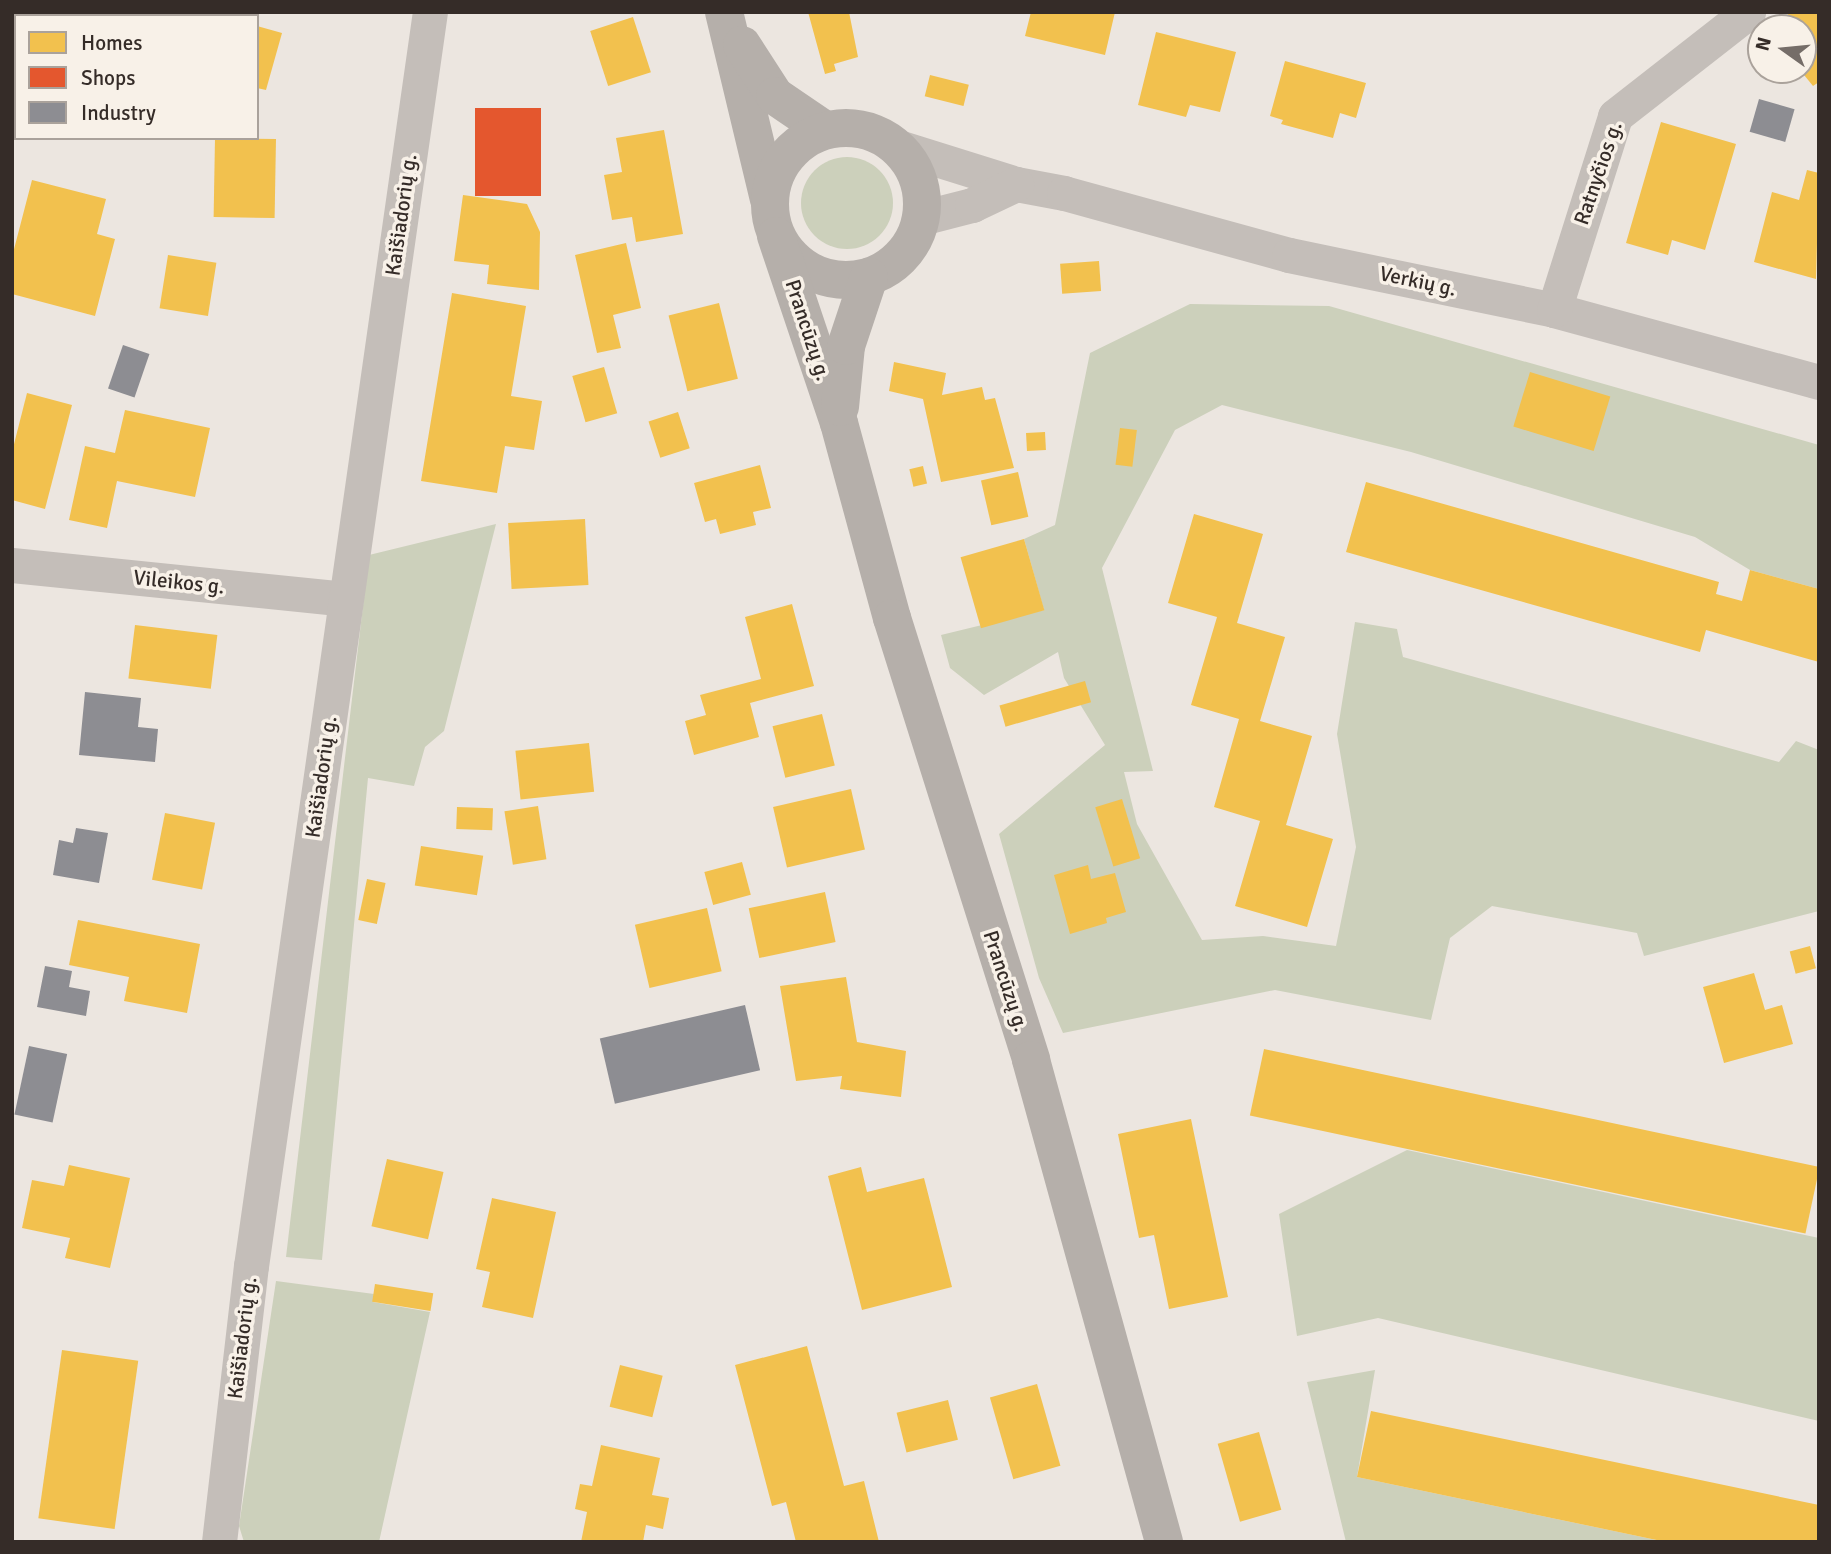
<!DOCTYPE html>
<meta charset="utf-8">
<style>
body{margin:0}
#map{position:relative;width:1831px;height:1554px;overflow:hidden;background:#ece6e0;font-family:Signika,sans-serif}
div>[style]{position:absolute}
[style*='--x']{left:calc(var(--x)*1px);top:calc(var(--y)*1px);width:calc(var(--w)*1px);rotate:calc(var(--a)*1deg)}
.green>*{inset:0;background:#ccd0bb}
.round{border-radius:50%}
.homes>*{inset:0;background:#f2c14e;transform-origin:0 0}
.shops>*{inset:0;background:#e4572e;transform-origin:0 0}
.industry>*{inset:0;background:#8d8d92;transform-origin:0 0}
.street>*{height:35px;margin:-17.5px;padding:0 17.5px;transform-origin:17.5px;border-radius:17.5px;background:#c4beb9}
.secondary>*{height:38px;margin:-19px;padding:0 19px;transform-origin:19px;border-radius:19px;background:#b5afaa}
.secondary>.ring{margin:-19px;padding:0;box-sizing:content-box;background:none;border:38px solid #b5afaa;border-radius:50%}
span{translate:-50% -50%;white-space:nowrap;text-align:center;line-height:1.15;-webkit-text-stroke:7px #f8f1e8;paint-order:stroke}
.street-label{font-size:21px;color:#352c28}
.frame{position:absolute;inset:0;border:14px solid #352c28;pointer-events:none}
.legend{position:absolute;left:14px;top:14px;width:245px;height:126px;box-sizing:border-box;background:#f8f1e8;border:2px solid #aaa29b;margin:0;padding:9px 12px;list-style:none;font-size:21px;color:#352c28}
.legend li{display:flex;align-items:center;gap:14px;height:35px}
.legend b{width:35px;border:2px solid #aaa29b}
.north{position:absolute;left:1747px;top:14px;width:70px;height:70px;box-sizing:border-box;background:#f8f1e8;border:2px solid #aaa29b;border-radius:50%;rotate:285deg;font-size:19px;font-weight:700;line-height:28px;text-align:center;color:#352c28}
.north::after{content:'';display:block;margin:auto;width:24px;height:32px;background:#756d68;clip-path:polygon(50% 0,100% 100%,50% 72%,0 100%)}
</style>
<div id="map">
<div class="green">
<div class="round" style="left:801px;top:157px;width:92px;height:92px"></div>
<div style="clip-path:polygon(1190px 304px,1329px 306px,1819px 445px,1819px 589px,1750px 570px,1695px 537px,1411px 452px,1222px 405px,1175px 430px,1102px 568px,1153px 771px,1124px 772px,1137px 824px,1202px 940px,1263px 936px,1336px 946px,1356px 847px,1337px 734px,1355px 622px,1397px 629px,1403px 657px,1779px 762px,1796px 741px,1819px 750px,1819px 911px,1644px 956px,1637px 933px,1492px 906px,1450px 938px,1431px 1020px,1275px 990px,1063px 1033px,1039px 978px,999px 834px,1105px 745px,1064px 678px,1058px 652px,984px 695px,950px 668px,941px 635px,1044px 610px,1024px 539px,1055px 525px,1090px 353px)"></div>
<div style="clip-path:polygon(496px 524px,444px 731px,425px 747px,414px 786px,368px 778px,322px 1260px,286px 1257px,369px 555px)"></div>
<div style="clip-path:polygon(1407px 1150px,1819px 1238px,1819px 1421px,1378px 1318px,1297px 1336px,1279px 1214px)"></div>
<div style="clip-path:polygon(276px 1281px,374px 1294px,373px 1302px,430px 1312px,379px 1542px,244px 1542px,239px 1526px)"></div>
<div style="clip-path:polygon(1375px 1370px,1357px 1477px,1666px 1542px,1346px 1542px,1307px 1382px)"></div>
</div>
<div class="homes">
<div style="clip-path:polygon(808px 12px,849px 12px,858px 57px,834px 64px,836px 71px,825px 74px)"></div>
<div style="clip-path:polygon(1031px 12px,1115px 12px,1105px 55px,1025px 36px)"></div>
<div style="clip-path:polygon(1791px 12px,1819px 12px,1819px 82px,1813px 86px,1800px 70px,1803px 28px,1771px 28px)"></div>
<div style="left:633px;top:17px;width:58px;height:45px;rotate:72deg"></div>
<div style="clip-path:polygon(257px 26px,282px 33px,266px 90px,257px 88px)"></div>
<div style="clip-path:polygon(1156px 32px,1236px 52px,1220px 112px,1190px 105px,1186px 117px,1138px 105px)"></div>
<div style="clip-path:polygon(1285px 61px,1366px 83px,1356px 118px,1340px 113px,1333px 138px,1281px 124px,1283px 120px,1270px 116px)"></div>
<div style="left:930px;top:75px;width:40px;height:22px;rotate:14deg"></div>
<div style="clip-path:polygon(1661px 122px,1736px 144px,1705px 250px,1672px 240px,1668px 255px,1626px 243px)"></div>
<div style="clip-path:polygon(664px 130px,683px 234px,636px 242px,632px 217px,612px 220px,604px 175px,622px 172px,616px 138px)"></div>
<div style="left:215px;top:138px;width:61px;height:79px;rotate:1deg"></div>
<div style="clip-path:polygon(1807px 170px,1819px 173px,1816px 279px,1754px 262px,1772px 192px,1799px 200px)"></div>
<div style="clip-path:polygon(32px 180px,106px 199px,97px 234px,115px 239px,95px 316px,12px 294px,12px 257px)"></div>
<div style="clip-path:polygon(463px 195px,527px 204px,540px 232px,539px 290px,487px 284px,489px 265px,454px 261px)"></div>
<div style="clip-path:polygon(626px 243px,641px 308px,613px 315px,621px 348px,597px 353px,575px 255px)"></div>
<div style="left:168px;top:255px;width:49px;height:54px;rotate:9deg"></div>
<div style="left:1099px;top:261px;width:30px;height:39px;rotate:86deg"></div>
<div style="clip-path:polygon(452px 293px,526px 306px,511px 396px,542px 401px,534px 450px,505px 446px,497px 493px,421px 481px)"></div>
<div style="left:719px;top:303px;width:78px;height:52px;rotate:76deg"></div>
<div style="clip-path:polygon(894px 362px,946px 373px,942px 395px,982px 387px,985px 400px,995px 398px,1014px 468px,941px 482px,923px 399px,889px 391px)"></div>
<div style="left:604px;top:367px;width:48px;height:33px;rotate:74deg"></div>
<div style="left:1530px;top:372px;width:84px;height:57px;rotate:17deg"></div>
<div style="clip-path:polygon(27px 393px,72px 405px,45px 509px,12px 500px,12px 452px)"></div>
<div style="clip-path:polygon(125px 410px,210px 428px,195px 497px,117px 481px,107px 528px,69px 520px,85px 446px,115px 453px)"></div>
<div style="left:678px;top:412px;width:38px;height:31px;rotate:72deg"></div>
<div style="left:1120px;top:428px;width:17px;height:37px;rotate:7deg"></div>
<div style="left:1045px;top:432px;width:18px;height:19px;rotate:87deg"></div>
<div style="clip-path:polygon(760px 465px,771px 508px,753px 512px,756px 525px,720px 534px,716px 519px,705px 522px,694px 483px)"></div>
<div style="left:923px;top:466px;width:18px;height:14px;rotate:77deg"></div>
<div style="left:1018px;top:472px;width:46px;height:38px;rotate:77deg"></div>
<div style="clip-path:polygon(1366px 482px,1719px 582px,1716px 594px,1742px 601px,1750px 570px,1819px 589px,1819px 662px,1706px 630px,1700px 652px,1346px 552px)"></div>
<div style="clip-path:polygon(1194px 514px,1263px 534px,1237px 623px,1285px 637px,1260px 721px,1312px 736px,1286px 825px,1333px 839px,1307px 927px,1235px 906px,1260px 821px,1214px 807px,1239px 719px,1191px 705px,1217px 617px,1168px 603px)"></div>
<div style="left:585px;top:519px;width:66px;height:77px;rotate:87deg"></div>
<div style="left:1024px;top:539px;width:74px;height:66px;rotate:74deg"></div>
<div style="clip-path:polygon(792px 604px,814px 686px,750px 703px,759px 737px,694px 755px,685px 721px,706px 715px,700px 695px,761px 679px,745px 617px)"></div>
<div style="left:135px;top:625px;width:83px;height:54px;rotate:7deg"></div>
<div style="left:1085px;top:681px;width:22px;height:89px;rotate:74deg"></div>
<div style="left:822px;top:714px;width:53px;height:51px;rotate:76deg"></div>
<div style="left:589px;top:743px;width:49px;height:74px;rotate:84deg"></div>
<div style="left:851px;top:789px;width:62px;height:80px;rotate:77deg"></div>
<div style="left:1122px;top:799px;width:62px;height:28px;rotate:73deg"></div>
<div style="left:538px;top:806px;width:54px;height:34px;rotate:81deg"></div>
<div style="left:457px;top:807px;width:36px;height:22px;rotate:2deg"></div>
<div style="left:165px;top:813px;width:51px;height:68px;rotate:11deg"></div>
<div style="left:421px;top:846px;width:63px;height:40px;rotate:9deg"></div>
<div style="left:742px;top:862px;width:34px;height:39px;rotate:75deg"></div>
<div style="clip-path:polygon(1088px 865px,1091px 879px,1115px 873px,1126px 912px,1106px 918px,1107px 923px,1070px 934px,1054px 875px)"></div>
<div style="left:367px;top:879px;width:19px;height:42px;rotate:12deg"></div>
<div style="left:825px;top:892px;width:51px;height:78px;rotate:78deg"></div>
<div style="left:707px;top:908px;width:65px;height:74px;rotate:77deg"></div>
<div style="clip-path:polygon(78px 920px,200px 944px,187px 1013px,124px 1001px,129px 977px,69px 965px)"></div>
<div style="left:1810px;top:946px;width:23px;height:21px;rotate:75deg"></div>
<div style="clip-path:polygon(1754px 973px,1765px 1010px,1782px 1005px,1793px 1044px,1724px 1063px,1703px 987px)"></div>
<div style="clip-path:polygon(846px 977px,857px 1042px,906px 1051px,901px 1097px,840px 1089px,842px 1076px,796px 1081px,780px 986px)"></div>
<div style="left:1264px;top:1049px;width:568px;height:68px;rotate:12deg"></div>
<div style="clip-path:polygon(1191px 1119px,1228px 1297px,1169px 1309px,1154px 1235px,1139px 1238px,1118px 1134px)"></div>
<div style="left:387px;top:1159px;width:58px;height:69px;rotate:13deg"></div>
<div style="clip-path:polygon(69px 1165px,130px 1178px,110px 1268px,65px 1258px,70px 1238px,22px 1228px,32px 1180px,64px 1186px)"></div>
<div style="clip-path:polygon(861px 1167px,867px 1192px,924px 1178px,952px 1287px,862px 1310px,828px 1176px)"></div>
<div style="clip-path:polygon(492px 1198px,556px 1212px,533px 1318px,482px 1307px,490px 1272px,476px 1269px)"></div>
<div style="left:375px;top:1284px;width:59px;height:18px;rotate:9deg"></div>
<div style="clip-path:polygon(807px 1346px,844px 1486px,864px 1481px,879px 1542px,796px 1542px,786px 1502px,772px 1506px,735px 1365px)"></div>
<div style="left:62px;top:1350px;width:77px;height:170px;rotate:8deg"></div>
<div style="left:620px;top:1365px;width:44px;height:43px;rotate:14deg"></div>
<div style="left:1037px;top:1384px;width:85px;height:49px;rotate:74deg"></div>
<div style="left:948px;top:1400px;width:41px;height:53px;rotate:76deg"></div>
<div style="clip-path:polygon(1371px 1411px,1819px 1505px,1819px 1542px,1666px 1542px,1357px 1477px)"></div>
<div style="left:1259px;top:1432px;width:81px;height:43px;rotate:74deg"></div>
<div style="clip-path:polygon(601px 1445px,660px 1458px,652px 1495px,669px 1498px,663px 1529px,646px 1525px,643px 1542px,581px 1542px,587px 1512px,575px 1509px,580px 1484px,592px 1486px)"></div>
</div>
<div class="shops">
<div style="left:475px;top:108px;width:66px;height:88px"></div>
</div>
<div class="industry">
<div style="left:1759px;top:99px;width:37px;height:34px;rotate:16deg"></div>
<div style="left:123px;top:345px;width:28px;height:46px;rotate:19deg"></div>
<div style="clip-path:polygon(85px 692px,141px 698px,138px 727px,158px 729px,155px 762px,79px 755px)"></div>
<div style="clip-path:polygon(76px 828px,108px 833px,99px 883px,53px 875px,59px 840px,73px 843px)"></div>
<div style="clip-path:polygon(45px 966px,72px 971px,69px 987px,90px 991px,86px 1016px,37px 1007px)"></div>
<div style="left:745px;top:1005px;width:67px;height:149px;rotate:77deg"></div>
<div style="left:29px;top:1046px;width:39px;height:70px;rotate:12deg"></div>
</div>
<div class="street">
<div style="--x:898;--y:147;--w:124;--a:17.4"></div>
<div style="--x:1016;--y:184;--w:49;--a:10.6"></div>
<div style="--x:1064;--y:193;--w:233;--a:15.4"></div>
<div style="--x:1289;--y:255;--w:271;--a:11.7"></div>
<div style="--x:1554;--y:310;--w:275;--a:15.2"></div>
<div style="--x:921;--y:218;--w:53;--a:-14.3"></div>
<div style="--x:972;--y:205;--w:49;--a:-25.5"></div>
<div style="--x:1554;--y:310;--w:203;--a:-72.5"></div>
<div style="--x:1615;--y:116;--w:169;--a:-38"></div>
<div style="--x:12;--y:565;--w:335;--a:5.8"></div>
<div style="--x:219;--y:1542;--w:278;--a:-83.4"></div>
<div style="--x:251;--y:1266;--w:1267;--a:-81.88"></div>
</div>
<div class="secondary">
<div style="--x:724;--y:12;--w:192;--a:76.5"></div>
<div style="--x:742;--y:45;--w:61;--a:57.1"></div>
<div style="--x:775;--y:96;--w:60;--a:34.2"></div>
<div class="ring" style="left:770px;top:128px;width:114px;height:114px"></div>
<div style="--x:776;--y:236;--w:197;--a:71.4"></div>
<div style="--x:839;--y:423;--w:202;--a:74.8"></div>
<div style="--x:892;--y:618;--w:463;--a:72.5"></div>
<div style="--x:1031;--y:1060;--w:500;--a:74.57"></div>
<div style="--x:840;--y:407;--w:61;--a:-84.4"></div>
<div style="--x:846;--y:346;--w:73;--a:-71.6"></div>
</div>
<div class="street-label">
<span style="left:1598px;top:173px;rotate:-71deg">Ratnyčios g.</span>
<span style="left:401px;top:215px;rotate:-82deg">Kaišiadorių g.</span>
<span style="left:1418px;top:281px;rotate:12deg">Verkių g.</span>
<span style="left:808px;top:330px;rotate:72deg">Prancūzų g.</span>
<span style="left:179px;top:582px;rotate:6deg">Vileikos g.</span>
<span style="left:321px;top:777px;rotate:-82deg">Kaišiadorių g.</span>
<span style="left:1006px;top:981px;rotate:72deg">Prancūzų g.</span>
<span style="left:242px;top:1338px;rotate:-83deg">Kaišiadorių g.</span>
</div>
<div class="frame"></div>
<ul class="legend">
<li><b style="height:19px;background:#f2c14e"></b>Homes</li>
<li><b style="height:19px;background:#e4572e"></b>Shops</li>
<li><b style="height:19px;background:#8d8d92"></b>Industry</li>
</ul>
<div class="north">N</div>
</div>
